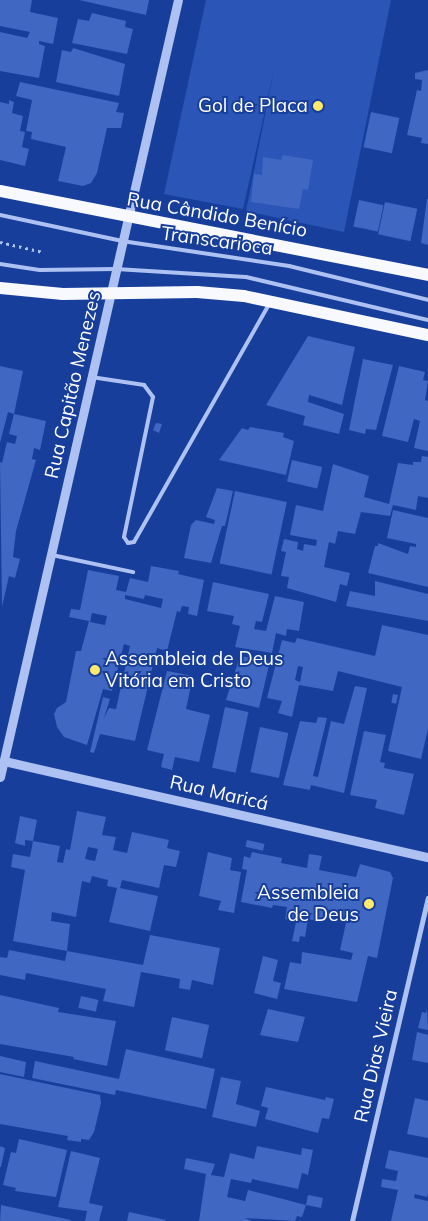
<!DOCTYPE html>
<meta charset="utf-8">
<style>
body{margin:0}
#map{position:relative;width:428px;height:1221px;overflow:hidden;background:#173e9a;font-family:Mulish,sans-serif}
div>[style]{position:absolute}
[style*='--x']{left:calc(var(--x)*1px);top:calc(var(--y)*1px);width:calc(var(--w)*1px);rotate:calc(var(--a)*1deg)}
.green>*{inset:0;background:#2b56b8}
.building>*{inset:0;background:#4067c1;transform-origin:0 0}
.path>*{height:3px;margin-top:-1.5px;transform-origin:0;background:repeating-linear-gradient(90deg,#adc2f2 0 2.5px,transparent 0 6.5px)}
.service>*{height:4px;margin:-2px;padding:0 2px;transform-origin:2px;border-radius:2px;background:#adc2f2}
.minor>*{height:5px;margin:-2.5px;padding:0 2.5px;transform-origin:2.5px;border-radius:2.5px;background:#adc2f2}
.tertiary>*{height:9px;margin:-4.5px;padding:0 4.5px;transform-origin:4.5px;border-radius:4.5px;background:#adc2f2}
.primary>*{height:12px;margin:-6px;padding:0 6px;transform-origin:6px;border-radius:6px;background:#f7f9ff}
.dots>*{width:14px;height:14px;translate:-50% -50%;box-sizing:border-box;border:2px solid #173e9a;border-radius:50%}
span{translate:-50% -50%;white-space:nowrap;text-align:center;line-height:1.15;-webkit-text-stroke:4px #173e9a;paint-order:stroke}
.poi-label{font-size:19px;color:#fff}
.right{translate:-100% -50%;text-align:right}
.left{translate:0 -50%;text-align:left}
.street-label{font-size:19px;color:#fff}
</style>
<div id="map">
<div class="green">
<div style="clip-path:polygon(206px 0,391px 0,344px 232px,246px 211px,274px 70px,243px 209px,164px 194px)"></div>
</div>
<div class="building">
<div style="clip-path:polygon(0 0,32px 0,30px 12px,58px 18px,53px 44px,39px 41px,39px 44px,45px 46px,39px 78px,0 71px,0 32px,27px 38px,30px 32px,0 26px)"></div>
<div style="clip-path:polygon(79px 0,149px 0,146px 15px)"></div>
<div style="clip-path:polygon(92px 13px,126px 21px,125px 27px,133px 29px,127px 54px,72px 43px,78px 19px,89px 21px)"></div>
<div style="clip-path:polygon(73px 48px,125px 64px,119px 96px,56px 82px,62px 50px,71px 52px)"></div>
<div style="clip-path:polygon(428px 70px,428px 144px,421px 143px,422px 138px,407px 135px,417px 90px,421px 91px,422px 80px,415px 79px,415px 73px)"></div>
<div style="clip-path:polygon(20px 82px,119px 103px,116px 112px,124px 113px,121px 128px,107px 128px,97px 173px,91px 183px,83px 186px,58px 181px,66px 147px,31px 139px,32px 132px,26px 131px,32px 100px,16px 96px)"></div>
<div style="clip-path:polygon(9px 100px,14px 102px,12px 113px,23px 116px,20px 131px,25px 132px,22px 147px,29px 149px,25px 166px,0 160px,0 102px,9px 104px)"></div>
<div style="left:371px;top:112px;width:29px;height:36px;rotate:12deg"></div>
<div style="clip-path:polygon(283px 155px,313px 160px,308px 190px,303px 189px,299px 209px,251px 202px,254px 174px,262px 175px,263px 157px,281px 160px)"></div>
<div style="clip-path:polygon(427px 199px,428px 199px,428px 245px,421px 243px)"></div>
<div style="left:359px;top:200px;width:25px;height:27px;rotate:12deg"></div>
<div style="left:385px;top:202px;width:33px;height:33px;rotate:12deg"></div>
<div style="clip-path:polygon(308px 336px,355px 347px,342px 405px,309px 395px,308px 402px,344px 414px,339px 434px,303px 425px,305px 416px,266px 405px)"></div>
<div style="clip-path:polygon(363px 359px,393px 365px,376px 430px,366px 429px,365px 434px,349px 430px)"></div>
<div style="clip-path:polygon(0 366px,23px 371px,14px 414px,46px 421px,40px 450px,34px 448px,32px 459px,36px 460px,16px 531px,13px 557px,20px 559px,15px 578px,9px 576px,2px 607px,0 462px,2px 463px,7px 442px,15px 444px,17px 436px,9px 434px,14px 414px,8px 412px,0 443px)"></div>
<div style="clip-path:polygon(399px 366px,425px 372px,423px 380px,428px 381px,425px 400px,428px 401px,428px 451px,414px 448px,420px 421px,414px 419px,408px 442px,382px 436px)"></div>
<div style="clip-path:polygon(156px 423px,162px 424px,159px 433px,153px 430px)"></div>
<div style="clip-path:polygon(250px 427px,284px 433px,283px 437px,294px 441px,286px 475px,219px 460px,242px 428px,248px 430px)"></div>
<div style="clip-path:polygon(422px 456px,428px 457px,428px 498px,418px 496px,416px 510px,393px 505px,390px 516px,361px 512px,355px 534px,338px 531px,335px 544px,329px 542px,324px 567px,350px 573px,347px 586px,340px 584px,336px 602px,287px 588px,289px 577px,281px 576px,286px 552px,281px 551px,284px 539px,298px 542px,297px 549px,303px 551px,304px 544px,316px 546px,317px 540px,290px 535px,296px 505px,323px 511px,333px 464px,369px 476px,364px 497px,389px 504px,398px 463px,413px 465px,413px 462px,421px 462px)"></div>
<div style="left:292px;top:460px;width:31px;height:22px;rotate:13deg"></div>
<div style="clip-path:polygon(217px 488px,233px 491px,225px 526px,222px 526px,211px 563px,184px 558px,191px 525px,196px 520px,214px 524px,215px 520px,206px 517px)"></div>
<div style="left:235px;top:491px;width:53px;height:74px;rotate:12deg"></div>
<div style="clip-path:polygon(393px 510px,428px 518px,428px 587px,368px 573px,375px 546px,378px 546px,378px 543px,408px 554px,410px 546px,416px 547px,416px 544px,387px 538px)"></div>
<div style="clip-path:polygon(evenodd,151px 566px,179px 571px,178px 574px,204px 580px,197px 616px,188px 614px,189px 607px,182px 606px,180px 612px,177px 611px,167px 651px,157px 648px,135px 741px,100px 734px,94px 753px,90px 752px,103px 697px,110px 699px,104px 718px,109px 708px,116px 709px,130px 646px,124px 644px,112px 691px,103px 689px,87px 745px,64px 737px,57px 727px,54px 714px,57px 708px,66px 702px,76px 651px,81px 651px,89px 621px,69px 617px,71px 609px,80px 610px,88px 570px,119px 576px,116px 590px,126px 592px,130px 578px,148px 582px,151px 566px,125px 595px,144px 599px,145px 595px,163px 599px,161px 608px,125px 599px,125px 595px,151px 566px,92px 613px,107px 616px,105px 625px,90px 622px,92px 613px)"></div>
<div style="clip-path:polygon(375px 581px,428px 594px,428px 621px,346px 606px,350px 591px,375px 596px)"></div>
<div style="clip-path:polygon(213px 582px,269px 594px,262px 622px,256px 621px,254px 629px,266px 631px,275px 596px,304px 602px,299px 631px,287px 629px,286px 636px,276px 633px,272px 653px,235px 647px,240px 626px,232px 624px,234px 616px,207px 611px)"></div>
<div style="clip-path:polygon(evenodd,382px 625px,428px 635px,428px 729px,421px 759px,388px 751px,402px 687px,338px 671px,333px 691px,299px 685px,292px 717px,278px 713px,282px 701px,267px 698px,282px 640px,295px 643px,297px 638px,375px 656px,382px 625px,298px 666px,303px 667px,300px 682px,295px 680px,298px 666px)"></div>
<div style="clip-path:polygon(240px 656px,270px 661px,259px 708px,226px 700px)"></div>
<div style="clip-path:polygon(167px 671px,193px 676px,186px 709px,210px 715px,199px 762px,175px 757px,172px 770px,161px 767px,164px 754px,147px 750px)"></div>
<div style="clip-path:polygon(355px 686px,367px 688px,344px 793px,311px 785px,310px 790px,283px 785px,300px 721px,316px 723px,318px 717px,327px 718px,313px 776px,318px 777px,331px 721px,344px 724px)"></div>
<div style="left:393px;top:694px;width:5px;height:9px;rotate:11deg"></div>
<div style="left:225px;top:707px;width:24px;height:62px;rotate:12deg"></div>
<div style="left:260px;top:727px;width:29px;height:46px;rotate:12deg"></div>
<div style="clip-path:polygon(364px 731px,386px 735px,380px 762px,385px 763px,384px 768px,414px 774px,404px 815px,375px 808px,377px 800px,350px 795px)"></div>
<div style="clip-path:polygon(evenodd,77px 811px,106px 817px,102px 835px,116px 837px,113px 850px,127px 853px,132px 832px,169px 840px,167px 848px,180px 851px,176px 867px,164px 865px,159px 888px,122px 880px,120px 888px,158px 896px,150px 931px,109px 922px,117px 888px,107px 886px,108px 880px,92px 876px,90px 883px,82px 881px,76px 917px,52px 912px,51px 921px,70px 924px,67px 951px,143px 965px,150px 935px,220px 948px,213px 985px,192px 980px,190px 990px,179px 988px,180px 979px,141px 972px,134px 1007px,103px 1001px,106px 989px,26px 973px,25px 980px,0 975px,0 957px,7px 958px,9px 950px,65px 961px,67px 951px,13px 941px,25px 870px,11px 867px,13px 854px,30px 857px,33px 841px,60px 846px,57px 862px,63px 863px,66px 849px,70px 850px,77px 811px,88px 847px,98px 849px,95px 861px,85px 859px,88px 847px)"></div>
<div style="clip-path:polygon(20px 816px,37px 820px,33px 841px,25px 840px,25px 846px,15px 843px)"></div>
<div style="left:247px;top:840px;width:18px;height:7px;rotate:13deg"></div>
<div style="clip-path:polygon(208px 852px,232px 858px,230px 870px,241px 872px,234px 913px,218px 910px,221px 901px,199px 896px)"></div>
<div style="clip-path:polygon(252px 852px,282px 858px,281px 863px,307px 868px,309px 854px,322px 856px,319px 870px,356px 877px,360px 864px,390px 872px,393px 878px,377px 958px,368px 956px,357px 1002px,284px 989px,290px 962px,301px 964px,302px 952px,351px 960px,353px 953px,340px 950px,347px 918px,336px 916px,337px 911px,324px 909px,322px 922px,308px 919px,305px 937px,300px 936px,299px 942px,292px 941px,296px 922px,285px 919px,287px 907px,273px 905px,272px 908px,241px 902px,247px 870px,242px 869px,244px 856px,250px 858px)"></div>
<div style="clip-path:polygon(263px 956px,278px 960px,273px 981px,281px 983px,277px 999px,254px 993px)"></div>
<div style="clip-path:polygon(0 995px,59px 1008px,58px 1012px,116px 1021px,107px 1066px,73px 1059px,74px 1057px,0 1044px)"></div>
<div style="left:81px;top:996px;width:18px;height:12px;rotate:13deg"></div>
<div style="clip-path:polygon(427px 1008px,428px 1030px,418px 1028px,422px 1012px,426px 1013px)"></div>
<div style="clip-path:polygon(268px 1009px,305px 1017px,298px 1042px,260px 1035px)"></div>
<div style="left:172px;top:1017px;width:38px;height:34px;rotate:12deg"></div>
<div style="clip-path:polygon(417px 1032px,428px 1035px,428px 1063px,412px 1060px)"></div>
<div style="clip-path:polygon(126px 1049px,215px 1069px,206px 1109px,116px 1090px,115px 1095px,32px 1078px,35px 1061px,119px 1079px)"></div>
<div style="clip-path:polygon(0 1056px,26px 1062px,24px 1077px,0 1072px)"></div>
<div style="clip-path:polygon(0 1074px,100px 1095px,101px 1103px,94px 1132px,89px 1140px,81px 1139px,81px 1142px,67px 1140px,68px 1136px,0 1124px)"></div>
<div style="clip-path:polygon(221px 1077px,241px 1081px,236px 1104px,260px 1111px,256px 1127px,212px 1117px)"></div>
<div style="clip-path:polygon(266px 1087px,325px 1100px,326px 1097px,334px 1099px,329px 1119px,322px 1118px,318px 1133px,265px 1119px,268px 1108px,261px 1106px)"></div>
<div style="clip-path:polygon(415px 1098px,428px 1101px,428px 1138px,407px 1134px)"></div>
<div style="clip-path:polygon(19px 1139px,67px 1150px,56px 1197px,15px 1191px,16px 1188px,3px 1185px,11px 1152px,16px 1153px)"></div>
<div style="clip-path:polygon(0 1146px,5px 1148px,1px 1167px,0 1167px)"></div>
<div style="clip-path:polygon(257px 1146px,301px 1155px,302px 1148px,313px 1150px,308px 1175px,302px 1173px,298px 1189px,252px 1179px,251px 1183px,231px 1179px,227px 1197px,245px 1201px,248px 1190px,306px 1205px,308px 1195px,323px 1198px,321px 1208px,306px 1205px,302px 1217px,297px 1216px,295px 1221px,245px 1218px,252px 1221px,199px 1221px,206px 1174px,184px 1169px,186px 1158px,215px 1164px,211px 1175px,224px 1177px,230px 1153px,254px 1159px)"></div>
<div style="clip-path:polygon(389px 1150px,428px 1158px,428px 1193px,427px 1197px,415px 1194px,414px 1198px,428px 1201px,428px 1221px,391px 1221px,398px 1190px,381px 1187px,382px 1179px,396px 1181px,398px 1171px,385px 1168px)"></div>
<div style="clip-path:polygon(71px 1151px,100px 1158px,89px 1203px,103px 1206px,99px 1221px,85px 1221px,87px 1211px,58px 1207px)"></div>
<div style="clip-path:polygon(1px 1205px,71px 1220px,70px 1221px,0 1221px)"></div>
<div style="clip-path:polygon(129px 1212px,166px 1220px,165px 1221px,127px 1221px)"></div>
</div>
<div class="path">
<div style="--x:0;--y:242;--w:44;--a:13.1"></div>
</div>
<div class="service">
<div style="--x:0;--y:215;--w:125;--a:12"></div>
<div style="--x:122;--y:241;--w:169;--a:8.5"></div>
<div style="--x:289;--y:266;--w:143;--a:13.7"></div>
<div style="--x:0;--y:264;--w:40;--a:8.5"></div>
<div style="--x:40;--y:270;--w:76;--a:-0.8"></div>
<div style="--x:116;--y:269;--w:130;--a:3.5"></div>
<div style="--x:246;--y:277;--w:187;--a:13.3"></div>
<div style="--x:91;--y:377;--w:54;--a:8.6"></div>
<div style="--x:144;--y:385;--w:15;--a:53"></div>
<div style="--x:153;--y:397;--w:143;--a:101.7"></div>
<div style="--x:124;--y:537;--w:7;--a:56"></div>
<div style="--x:128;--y:543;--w:6;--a:-9"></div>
<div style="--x:134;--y:542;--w:274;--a:-60.4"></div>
<div style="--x:52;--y:555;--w:83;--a:11.9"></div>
</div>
<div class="minor">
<div style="--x:352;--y:1221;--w:332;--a:-76.8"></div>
</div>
<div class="tertiary">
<div style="--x:4;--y:761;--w:435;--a:12.8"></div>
<div style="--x:0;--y:777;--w:797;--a:-77.1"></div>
</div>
<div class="primary">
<div style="--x:0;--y:191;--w:436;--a:11.1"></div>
<div style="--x:0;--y:288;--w:63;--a:5.4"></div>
<div style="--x:63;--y:294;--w:134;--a:-0.9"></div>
<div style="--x:197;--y:292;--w:47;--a:4.9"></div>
<div style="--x:244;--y:296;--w:188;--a:12"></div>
</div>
<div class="dots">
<div style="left:318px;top:106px;background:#ffea6d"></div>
<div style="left:95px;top:670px;background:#ffea6d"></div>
<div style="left:369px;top:904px;background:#ffea6d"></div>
</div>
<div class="poi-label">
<span class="right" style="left:308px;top:106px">Gol de Placa</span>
<span class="left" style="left:105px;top:670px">Assembleia de Deus<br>Vitória em Cristo</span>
<span class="right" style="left:359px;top:904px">Assembleia<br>de Deus</span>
</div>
<div class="street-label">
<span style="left:217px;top:215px;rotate:10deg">Rua Cândido Benício</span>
<span style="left:217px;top:241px;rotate:8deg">Transcarioca</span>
<span style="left:73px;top:385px;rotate:-77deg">Rua Capitão Menezes</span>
<span style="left:219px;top:793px;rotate:13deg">Rua Maricá</span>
<span style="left:376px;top:1056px;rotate:-77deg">Rua Dias Vieira</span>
</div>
</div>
